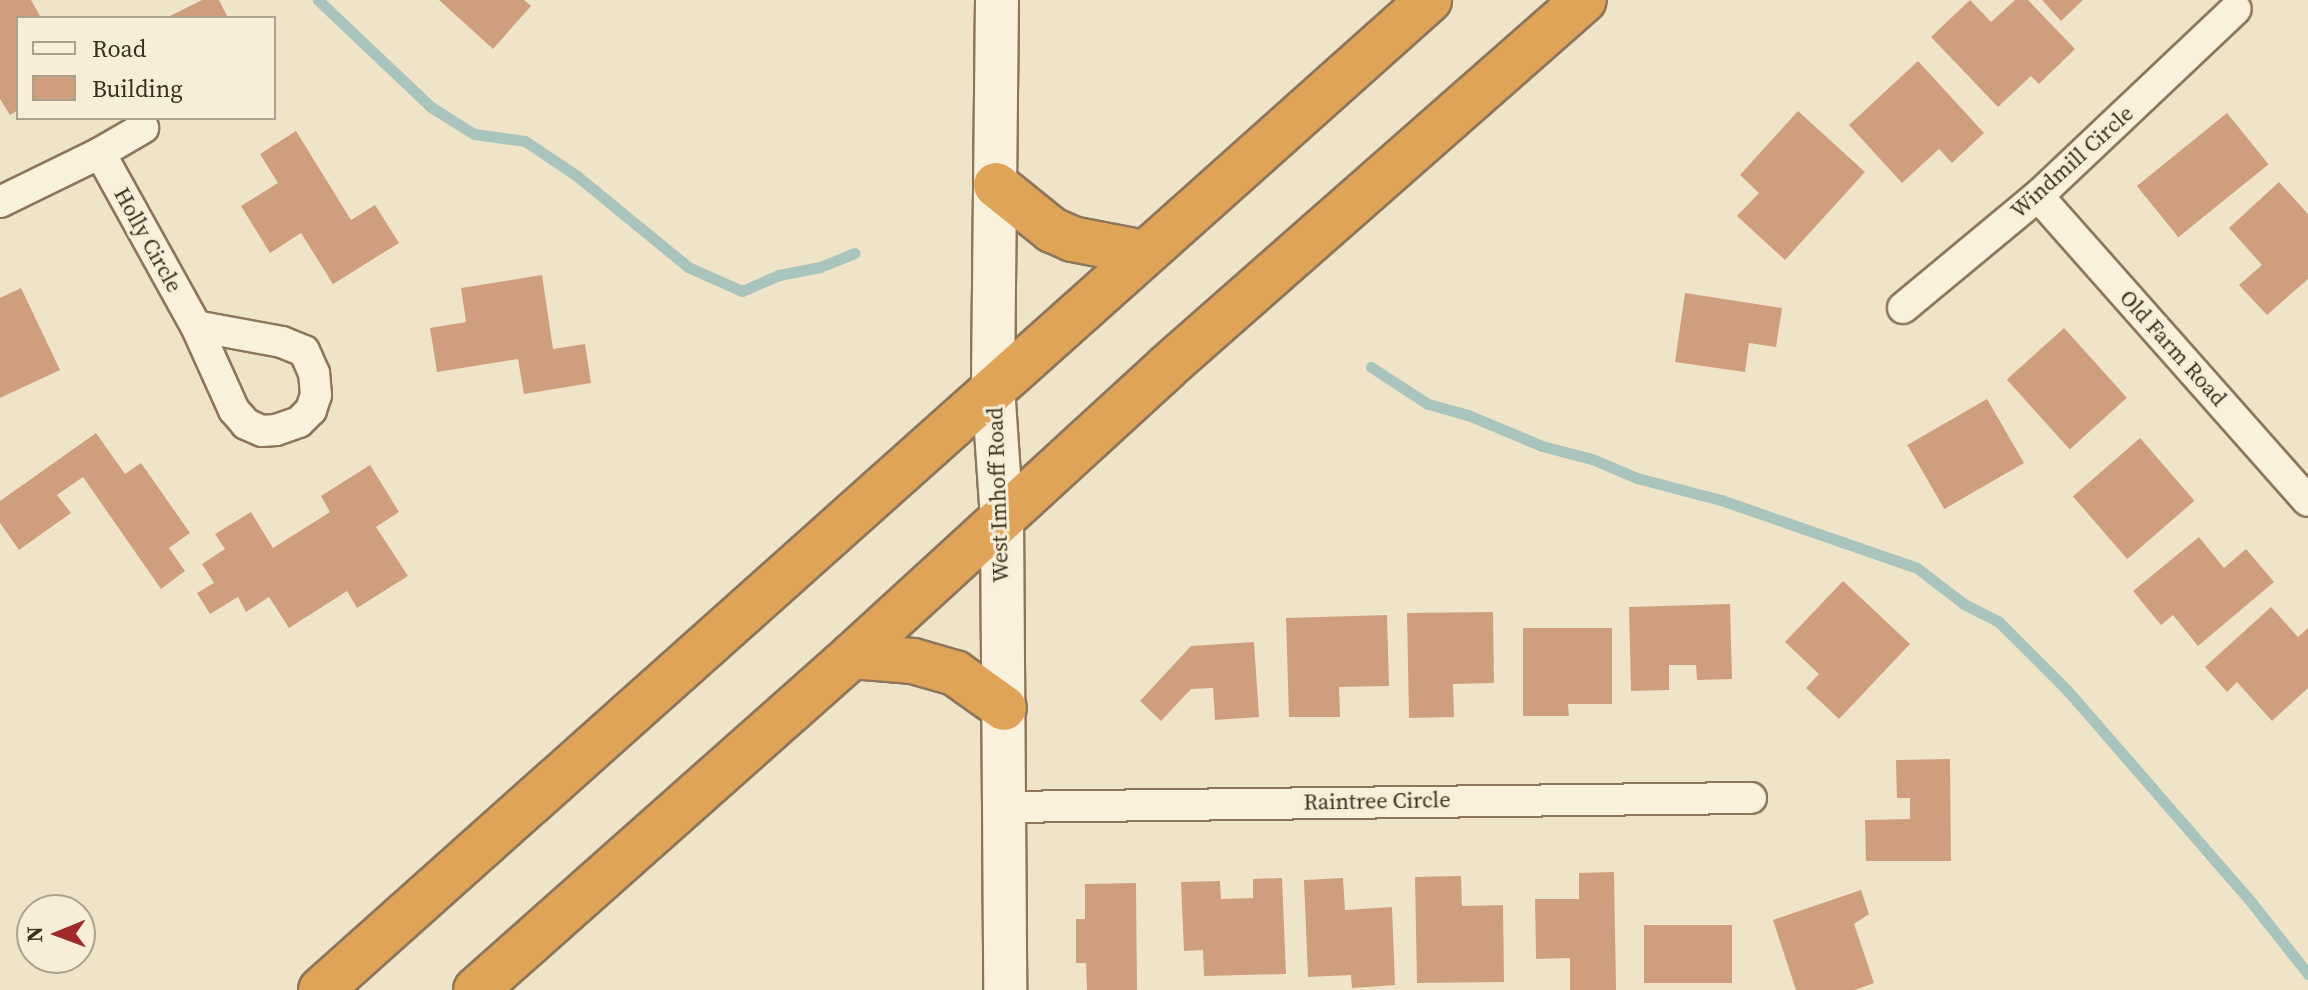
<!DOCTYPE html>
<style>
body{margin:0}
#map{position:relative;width:2308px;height:990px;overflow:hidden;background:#f0e4c8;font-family:"Source Serif 4",serif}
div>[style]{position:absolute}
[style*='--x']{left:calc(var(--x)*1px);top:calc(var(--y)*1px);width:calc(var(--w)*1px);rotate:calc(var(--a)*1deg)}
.stream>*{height:11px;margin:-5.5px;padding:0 5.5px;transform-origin:5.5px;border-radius:5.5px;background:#a9c4bc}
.building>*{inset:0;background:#cf9f7d;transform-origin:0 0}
.roads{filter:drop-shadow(2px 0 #8d765c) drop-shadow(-2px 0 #8d765c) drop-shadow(0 2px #8d765c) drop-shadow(0 -2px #8d765c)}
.street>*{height:30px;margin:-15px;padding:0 15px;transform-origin:15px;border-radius:15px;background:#faf1dc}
.secondary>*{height:42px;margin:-21px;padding:0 21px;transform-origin:21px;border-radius:21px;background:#faf1dc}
.highway>*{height:44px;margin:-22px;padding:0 22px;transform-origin:22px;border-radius:22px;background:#e0a458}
span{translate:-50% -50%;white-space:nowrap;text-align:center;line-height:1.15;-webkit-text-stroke:6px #f7eed8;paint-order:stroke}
.street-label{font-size:22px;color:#3d2e20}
.legend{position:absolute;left:16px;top:16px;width:260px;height:104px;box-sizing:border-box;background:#f7eed8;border:2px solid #ada18e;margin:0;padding:10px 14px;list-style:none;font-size:24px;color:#3d2e20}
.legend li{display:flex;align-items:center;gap:16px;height:40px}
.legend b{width:40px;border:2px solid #ada18e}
.north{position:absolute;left:16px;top:894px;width:80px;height:80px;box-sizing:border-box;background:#f7eed8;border:2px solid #ada18e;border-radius:50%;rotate:269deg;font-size:22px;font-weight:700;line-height:32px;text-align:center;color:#3d2e20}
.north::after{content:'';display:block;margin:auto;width:28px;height:36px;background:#9e2a2b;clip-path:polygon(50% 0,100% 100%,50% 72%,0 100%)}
</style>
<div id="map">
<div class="stream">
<div style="--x:318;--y:0;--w:156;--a:43.4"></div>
<div style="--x:431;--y:107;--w:51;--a:32.1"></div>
<div style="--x:474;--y:134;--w:51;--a:7.8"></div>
<div style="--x:525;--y:141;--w:63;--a:33.9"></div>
<div style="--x:577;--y:176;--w:144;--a:39.3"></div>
<div style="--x:688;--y:267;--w:59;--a:24"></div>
<div style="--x:742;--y:291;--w:40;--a:-23.4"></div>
<div style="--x:779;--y:275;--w:42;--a:-11"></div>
<div style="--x:820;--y:267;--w:37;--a:-22"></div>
<div style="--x:1371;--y:367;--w:68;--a:33"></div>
<div style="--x:1428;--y:404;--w:41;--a:15.4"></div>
<div style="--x:1468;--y:415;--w:80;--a:22.7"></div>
<div style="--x:1542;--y:446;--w:52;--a:14.6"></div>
<div style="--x:1592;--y:459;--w:49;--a:22.9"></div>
<div style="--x:1637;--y:478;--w:87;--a:14.7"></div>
<div style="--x:1721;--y:500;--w:207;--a:19.1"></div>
<div style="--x:1917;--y:568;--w:59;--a:37.5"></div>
<div style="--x:1964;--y:604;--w:38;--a:27"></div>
<div style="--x:1998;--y:621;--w:98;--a:45"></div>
<div style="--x:2067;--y:690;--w:276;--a:49"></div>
<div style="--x:2248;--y:898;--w:97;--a:51.7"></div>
</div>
<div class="building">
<div style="clip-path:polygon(0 0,31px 0,41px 18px,18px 18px,18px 110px,10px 115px,0 99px)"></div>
<div style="clip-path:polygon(202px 0,219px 0,228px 18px,166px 18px)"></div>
<div style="clip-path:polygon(439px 0,524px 0,531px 6px,493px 49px)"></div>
<div style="clip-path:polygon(1970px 0,1991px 22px,2015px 0,2028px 0,2075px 49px,2039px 84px,2031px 76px,1998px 107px,1931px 37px)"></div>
<div style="clip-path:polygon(2042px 0,2083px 0,2061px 21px)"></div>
<div style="clip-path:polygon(1918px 61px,1984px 133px,1952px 163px,1939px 149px,1902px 183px,1849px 125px)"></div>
<div style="clip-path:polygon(1798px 111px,1865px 172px,1785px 260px,1737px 216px,1759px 193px,1740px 175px)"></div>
<div style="left:2227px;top:113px;width:66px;height:116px;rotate:51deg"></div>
<div style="clip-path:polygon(296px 131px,351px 220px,375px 205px,399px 243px,333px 284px,301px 233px,270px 253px,241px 206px,278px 183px,260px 154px)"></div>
<div style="clip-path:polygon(2279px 182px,2308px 214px,2308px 279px,2267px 315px,2239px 285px,2262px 265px,2229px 228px)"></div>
<div style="clip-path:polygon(542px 275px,553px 349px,585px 344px,591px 383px,524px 394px,518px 359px,437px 372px,430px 328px,466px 322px,461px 288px)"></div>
<div style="clip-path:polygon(21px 288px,60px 370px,0 398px,0 298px)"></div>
<div style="clip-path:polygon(1685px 293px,1782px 308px,1776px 347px,1749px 343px,1745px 372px,1675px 362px)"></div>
<div style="left:2064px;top:328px;width:94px;height:77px;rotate:48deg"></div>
<div style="left:1987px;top:399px;width:74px;height:92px;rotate:60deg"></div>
<div style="clip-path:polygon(96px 433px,125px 474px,141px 463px,190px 533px,169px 548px,185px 571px,161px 589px,83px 477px,57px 495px,71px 513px,19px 550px,0 523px,0 501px)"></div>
<div style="left:2140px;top:438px;width:83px;height:89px;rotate:49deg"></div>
<div style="clip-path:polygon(370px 465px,399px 512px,376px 527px,408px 576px,357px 608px,347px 591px,289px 628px,269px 597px,246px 612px,238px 597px,210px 614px,197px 593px,214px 583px,202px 564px,225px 549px,215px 534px,251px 512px,273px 548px,330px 512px,321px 496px)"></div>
<div style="clip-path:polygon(2199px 537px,2224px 568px,2246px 549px,2274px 582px,2198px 646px,2173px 615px,2161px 625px,2133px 591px)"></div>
<div style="clip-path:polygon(1843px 581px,1910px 644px,1839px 719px,1806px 688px,1819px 674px,1785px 642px)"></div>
<div style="clip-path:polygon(1730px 604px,1732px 679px,1697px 680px,1696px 665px,1669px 665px,1669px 690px,1631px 691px,1629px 607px)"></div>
<div style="clip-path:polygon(2271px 607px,2298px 637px,2308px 628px,2308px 688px,2272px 721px,2237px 682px,2227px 692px,2205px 667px)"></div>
<div style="clip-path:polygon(1493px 612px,1494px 683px,1453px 684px,1454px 717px,1409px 718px,1407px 613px)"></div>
<div style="clip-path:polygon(1387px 615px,1389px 686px,1339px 687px,1340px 717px,1289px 717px,1286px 618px)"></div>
<div style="clip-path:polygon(1523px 628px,1612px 628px,1612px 704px,1568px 704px,1569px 716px,1523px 716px)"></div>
<div style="clip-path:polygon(1254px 642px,1259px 717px,1215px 720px,1213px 688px,1191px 689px,1161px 721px,1140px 701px,1191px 646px)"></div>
<div style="clip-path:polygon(1950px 759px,1951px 861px,1866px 861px,1865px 820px,1910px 819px,1910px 798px,1897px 798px,1896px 760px)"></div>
<div style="clip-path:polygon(1614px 872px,1616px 990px,1570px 990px,1570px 958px,1536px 959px,1535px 899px,1579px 899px,1579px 873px)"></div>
<div style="clip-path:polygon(1461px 876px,1462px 906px,1503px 905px,1504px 982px,1417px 983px,1415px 877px)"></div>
<div style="clip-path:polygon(1282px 878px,1286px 974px,1204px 976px,1203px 950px,1184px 951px,1181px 882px,1220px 881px,1221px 899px,1253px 898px,1253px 879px)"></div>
<div style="clip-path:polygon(1343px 878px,1345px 910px,1392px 907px,1395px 985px,1352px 988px,1351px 975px,1308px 977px,1304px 880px)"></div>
<div style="clip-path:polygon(1136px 883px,1137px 990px,1087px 990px,1086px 963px,1076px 963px,1076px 919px,1085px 919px,1085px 884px)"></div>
<div style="clip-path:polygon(1861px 890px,1869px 914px,1854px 924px,1874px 983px,1855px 990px,1796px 990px,1773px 920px)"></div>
<div style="left:1644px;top:925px;width:88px;height:58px"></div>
</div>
<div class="roads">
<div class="street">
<div style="--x:100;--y:153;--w:198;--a:61"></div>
<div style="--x:196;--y:326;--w:92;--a:65.7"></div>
<div style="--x:234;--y:410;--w:18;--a:49"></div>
<div style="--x:246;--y:424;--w:17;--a:24"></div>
<div style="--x:262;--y:431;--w:14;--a:-4"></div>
<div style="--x:276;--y:430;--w:24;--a:-19"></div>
<div style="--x:299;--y:422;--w:17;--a:-45"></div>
<div style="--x:311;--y:410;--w:16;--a:-72"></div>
<div style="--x:316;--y:395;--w:22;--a:-95"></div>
<div style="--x:314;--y:373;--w:24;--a:-114"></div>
<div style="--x:304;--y:351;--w:24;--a:-158"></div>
<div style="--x:282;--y:342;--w:87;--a:-169.5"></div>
<div style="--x:2038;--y:196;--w:407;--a:48.5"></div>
<div style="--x:0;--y:202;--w:111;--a:-26.1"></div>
<div style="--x:100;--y:153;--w:50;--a:-30.2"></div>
<div style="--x:1903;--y:308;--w:175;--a:-39.7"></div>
<div style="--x:2038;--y:196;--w:272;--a:-43.4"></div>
<div style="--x:1002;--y:807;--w:749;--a:-0.69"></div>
</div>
<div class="secondary">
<div style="--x:997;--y:0;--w:387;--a:90.6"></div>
<div style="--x:993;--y:387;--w:131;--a:86.1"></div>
<div style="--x:1002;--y:518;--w:472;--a:89.6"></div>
</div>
<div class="highway">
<div style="--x:996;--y:185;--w:72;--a:38.8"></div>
<div style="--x:1052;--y:230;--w:22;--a:24"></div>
<div style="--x:1072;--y:239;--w:73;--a:11"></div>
<div style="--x:852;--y:656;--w:61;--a:4.7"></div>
<div style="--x:913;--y:661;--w:44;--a:15.9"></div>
<div style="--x:955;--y:673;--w:60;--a:35.5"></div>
<div style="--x:321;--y:990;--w:1486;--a:-41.78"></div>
<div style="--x:476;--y:990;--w:503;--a:-41.61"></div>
<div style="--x:852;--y:656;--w:427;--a:-42.5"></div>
<div style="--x:1167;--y:367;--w:555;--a:-41.35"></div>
</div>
</div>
<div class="street-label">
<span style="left:2072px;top:162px;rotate:-42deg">Windmill Circle</span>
<span style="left:148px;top:240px;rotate:61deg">Holly Circle</span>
<span style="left:2173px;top:348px;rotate:48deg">Old Farm Road</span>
<span style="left:998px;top:495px;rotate:-92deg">West Imhoff Road</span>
<span style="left:1377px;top:801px;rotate:-1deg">Raintree Circle</span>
</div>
<ul class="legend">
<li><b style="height:10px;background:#faf1dc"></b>Road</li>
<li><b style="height:22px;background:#cf9f7d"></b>Building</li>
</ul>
<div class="north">N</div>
</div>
